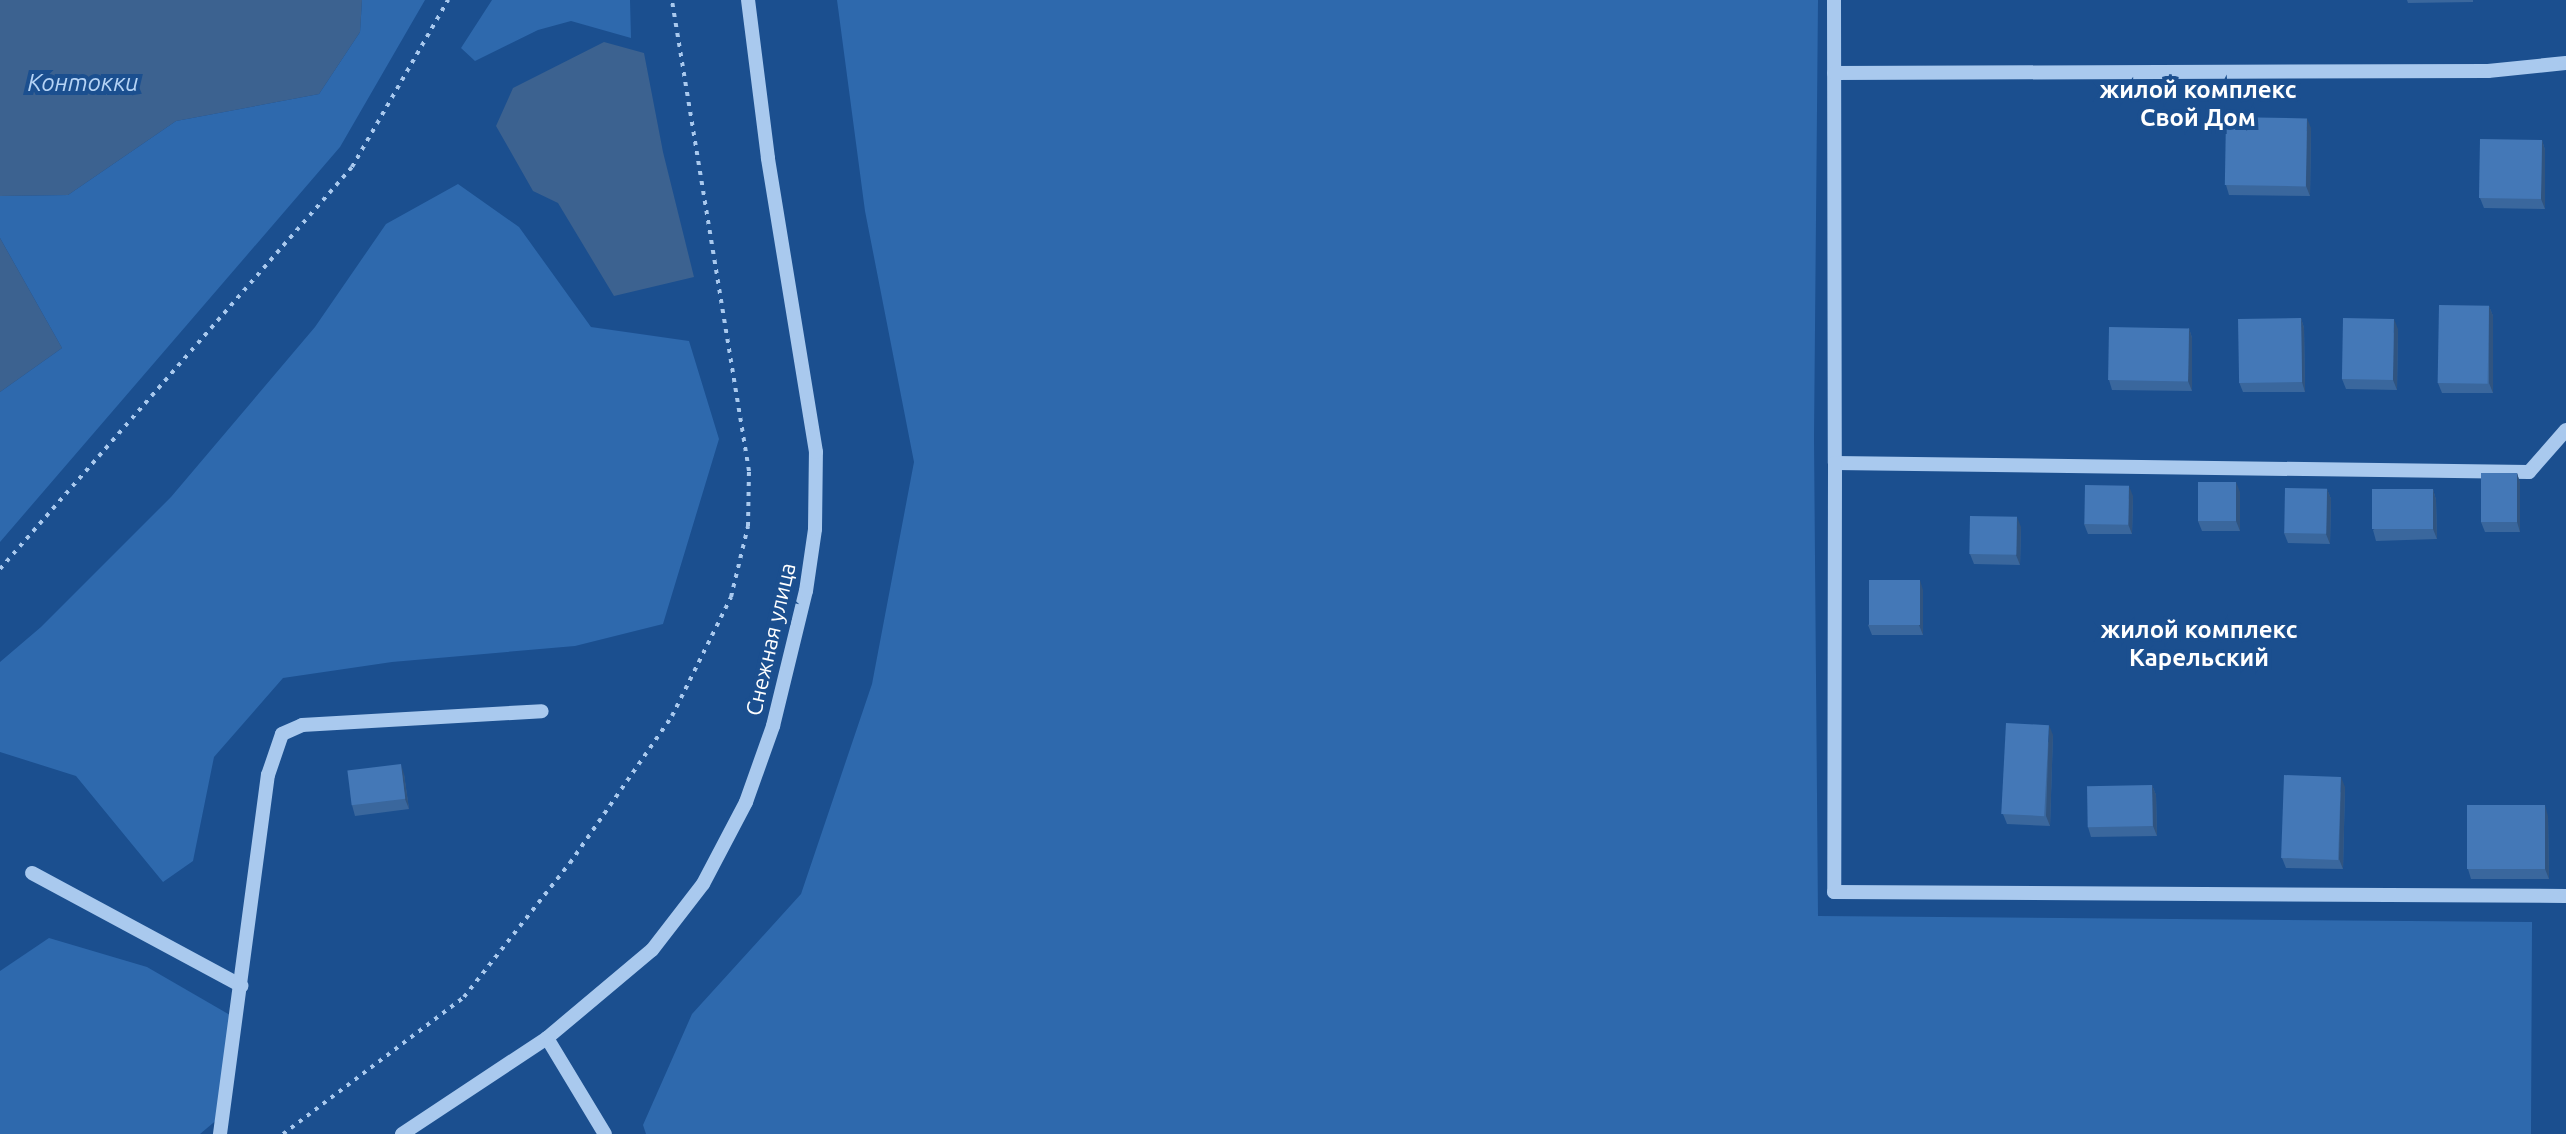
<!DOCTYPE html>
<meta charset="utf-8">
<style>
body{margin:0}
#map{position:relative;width:2566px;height:1134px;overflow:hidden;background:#1b4f8f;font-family:Ubuntu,sans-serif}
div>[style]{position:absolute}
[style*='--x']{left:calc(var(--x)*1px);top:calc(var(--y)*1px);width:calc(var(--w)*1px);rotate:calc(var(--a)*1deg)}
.green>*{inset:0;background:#2e69ad}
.water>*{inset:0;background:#3c6290}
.path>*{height:4px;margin-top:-2px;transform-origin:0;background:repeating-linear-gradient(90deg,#a9c9ee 0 4px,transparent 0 10px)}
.minor>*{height:14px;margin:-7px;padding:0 7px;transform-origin:7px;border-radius:7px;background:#a9c9ee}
.wall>*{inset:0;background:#3a679d}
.shaded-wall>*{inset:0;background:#305480}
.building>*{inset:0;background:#4478b7;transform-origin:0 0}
span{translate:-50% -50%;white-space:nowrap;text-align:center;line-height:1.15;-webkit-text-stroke:8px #1b4f8f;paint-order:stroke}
.street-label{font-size:22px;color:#fff}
.water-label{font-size:24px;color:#b5d3f5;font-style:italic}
.neighbourhood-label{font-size:24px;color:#fff;font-weight:700}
</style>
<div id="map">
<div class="green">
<div style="clip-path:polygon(362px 0,425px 0,340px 147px,0 542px,0 392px,62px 348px,0 238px,0 196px,68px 195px,176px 121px,319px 94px,360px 32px)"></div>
<div style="clip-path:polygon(492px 0,630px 0,631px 38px,571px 21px,538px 30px,475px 61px,461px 48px)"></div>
<div style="clip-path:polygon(837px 0,1818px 0,1814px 438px,1818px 916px,2532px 922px,2531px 1134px,646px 1134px,643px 1125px,692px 1014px,801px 894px,872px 684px,914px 462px,865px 211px)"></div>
<div style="clip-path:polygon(458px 184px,519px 227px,591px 327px,689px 341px,719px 439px,663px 624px,575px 646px,392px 662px,283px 678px,214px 757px,193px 861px,163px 882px,76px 776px,0 752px,0 662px,41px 627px,171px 497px,315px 327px,386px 224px)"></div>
<div style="clip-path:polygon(49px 938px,147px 967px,230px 1015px,219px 1118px,200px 1134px,0 1134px,0 971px)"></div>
</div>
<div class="water">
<div style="clip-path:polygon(0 0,362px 0,360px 32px,319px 94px,176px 121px,68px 195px,0 196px)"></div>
<div style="clip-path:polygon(604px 42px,644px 53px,663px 152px,694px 277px,614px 296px,558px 203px,533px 191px,496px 126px,513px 88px)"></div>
<div style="clip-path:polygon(0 238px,62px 348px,0 392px)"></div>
</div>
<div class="path">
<div style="--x:0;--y:569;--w:534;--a:-48.79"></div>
<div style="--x:352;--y:167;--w:193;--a:-60.1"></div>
<div style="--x:283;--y:1134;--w:227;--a:-37.1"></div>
<div style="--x:464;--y:997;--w:171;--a:-51.7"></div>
<div style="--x:570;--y:863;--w:179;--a:-55.2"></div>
<div style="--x:672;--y:716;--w:133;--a:-63.6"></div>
<div style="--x:731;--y:597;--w:73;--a:-76.5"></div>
<div style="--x:748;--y:526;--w:55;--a:-89"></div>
<div style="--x:749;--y:471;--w:477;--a:-99.3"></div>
</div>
<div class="minor">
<div style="--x:1834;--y:0;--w:463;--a:89.9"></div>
<div style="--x:1834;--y:73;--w:654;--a:-0.18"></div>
<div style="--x:2488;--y:71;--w:78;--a:-5.9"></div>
<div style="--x:2566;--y:430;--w:56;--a:131.4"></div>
<div style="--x:2529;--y:472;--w:694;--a:-179.26"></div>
<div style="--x:1835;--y:463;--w:429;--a:90.1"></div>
<div style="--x:1834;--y:892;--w:732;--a:0.31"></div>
<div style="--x:32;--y:873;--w:238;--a:28.3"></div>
<div style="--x:547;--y:1038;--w:112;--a:58.9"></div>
<div style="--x:220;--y:1134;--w:362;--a:-82.4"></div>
<div style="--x:268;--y:775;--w:43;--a:-71.1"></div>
<div style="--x:282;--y:734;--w:22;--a:-24"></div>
<div style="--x:302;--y:725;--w:240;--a:-3.3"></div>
<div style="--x:402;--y:1134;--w:174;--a:-33.5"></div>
<div style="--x:547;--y:1038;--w:137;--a:-40"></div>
<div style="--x:652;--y:950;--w:83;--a:-52.3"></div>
<div style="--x:703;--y:884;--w:93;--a:-62.3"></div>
<div style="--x:746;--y:802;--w:81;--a:-70.4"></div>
<div style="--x:773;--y:726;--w:139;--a:-76.3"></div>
<div style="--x:806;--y:591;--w:63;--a:-81.7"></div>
<div style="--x:815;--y:529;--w:77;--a:-89.3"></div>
<div style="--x:816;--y:452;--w:298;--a:-99.3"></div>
<div style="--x:768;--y:158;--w:159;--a:-97.2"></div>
</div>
<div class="wall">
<div style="clip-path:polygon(2407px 0,2473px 0,2473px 2px,2408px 3px)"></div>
<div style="clip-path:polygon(2311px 128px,2310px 196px,2229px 195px,2226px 185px)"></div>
<div style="clip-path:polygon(2542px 140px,2545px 150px,2545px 209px,2484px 208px,2480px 198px)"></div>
<div style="clip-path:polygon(2489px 306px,2493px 316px,2493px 393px,2442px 393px,2438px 383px)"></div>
<div style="clip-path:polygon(2301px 318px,2304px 328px,2305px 392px,2243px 392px,2239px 382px)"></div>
<div style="clip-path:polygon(2189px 328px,2192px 338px,2192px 391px,2112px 390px,2109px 380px)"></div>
<div style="clip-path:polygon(2398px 329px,2397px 390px,2346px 389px,2342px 379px)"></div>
<div style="clip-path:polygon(2517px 473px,2520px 483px,2520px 532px,2485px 532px,2481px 522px)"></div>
<div style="clip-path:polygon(2327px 489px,2331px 499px,2330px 544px,2288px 543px,2284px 533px)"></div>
<div style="clip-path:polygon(2433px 489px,2436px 500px,2437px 539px,2376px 541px,2373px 530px)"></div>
<div style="clip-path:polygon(2240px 492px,2240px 531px,2202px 531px,2198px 521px)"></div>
<div style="clip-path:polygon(2133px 496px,2132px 534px,2088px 534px,2084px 524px)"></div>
<div style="clip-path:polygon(2021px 527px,2020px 565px,1974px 564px,1970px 554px)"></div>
<div style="clip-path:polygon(1923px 590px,1923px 635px,1872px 635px,1868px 625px)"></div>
<div style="clip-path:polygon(2053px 735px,2050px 826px,2007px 824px,2003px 814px)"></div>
<div style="clip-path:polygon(404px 774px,409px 809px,355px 816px,352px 805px)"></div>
<div style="clip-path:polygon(2152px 785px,2156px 795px,2157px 836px,2091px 837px,2088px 827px)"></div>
<div style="clip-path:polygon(2345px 787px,2343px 869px,2286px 868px,2282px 858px)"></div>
<div style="clip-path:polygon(2548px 816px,2549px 879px,2471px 879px,2468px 869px)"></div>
</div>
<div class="shaded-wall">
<div style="clip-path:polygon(2307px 118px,2311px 128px,2310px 196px,2306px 186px)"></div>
<div style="clip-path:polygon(2542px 140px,2545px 150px,2545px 209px,2541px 199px)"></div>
<div style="clip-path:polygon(2489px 306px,2493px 316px,2493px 393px,2489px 383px)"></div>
<div style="clip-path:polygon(2301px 318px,2304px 328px,2305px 392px,2302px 382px)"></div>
<div style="clip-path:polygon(2394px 319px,2398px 329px,2397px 390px,2393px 380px)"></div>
<div style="clip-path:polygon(2189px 328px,2192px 338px,2192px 391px,2188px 381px)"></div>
<div style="clip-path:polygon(2517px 473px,2520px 483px,2520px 532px,2517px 522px)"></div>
<div style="clip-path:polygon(2236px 482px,2240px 492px,2240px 531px,2236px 521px)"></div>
<div style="clip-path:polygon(2129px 486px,2133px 496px,2132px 534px,2128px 524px)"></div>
<div style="clip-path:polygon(2327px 489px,2331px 499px,2330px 544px,2326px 534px)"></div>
<div style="clip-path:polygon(2433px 489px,2436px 500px,2437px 539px,2433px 529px)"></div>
<div style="clip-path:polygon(2017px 517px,2021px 527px,2020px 565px,2016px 555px)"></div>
<div style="clip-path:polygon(1920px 580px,1923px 590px,1923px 635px,1919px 625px)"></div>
<div style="clip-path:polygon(2049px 725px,2053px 735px,2050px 826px,2046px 816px)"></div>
<div style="clip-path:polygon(401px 764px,404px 774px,409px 809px,405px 799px)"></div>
<div style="clip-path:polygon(2341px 777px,2345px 787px,2343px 869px,2339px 859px)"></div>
<div style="clip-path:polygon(2152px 785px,2156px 795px,2157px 836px,2153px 826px)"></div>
<div style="clip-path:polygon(2545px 805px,2548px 816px,2549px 879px,2545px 869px)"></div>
</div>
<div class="building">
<div style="left:2226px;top:117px;width:81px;height:68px;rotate:1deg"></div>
<div style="left:2480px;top:139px;width:62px;height:59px;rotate:1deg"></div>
<div style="left:2439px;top:305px;width:50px;height:78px;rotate:1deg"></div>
<div style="left:2301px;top:318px;width:64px;height:63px;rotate:89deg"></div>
<div style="left:2343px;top:318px;width:51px;height:61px;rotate:1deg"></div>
<div style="left:2109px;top:327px;width:80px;height:53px;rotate:1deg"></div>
<div style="left:2481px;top:473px;width:36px;height:49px"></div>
<div style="left:2198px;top:482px;width:38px;height:39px"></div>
<div style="left:2085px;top:485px;width:44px;height:39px;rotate:1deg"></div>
<div style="left:2285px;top:488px;width:42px;height:45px;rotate:1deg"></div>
<div style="left:2433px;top:489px;width:40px;height:61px;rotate:90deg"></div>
<div style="left:1970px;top:516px;width:47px;height:38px;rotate:1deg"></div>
<div style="left:1869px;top:580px;width:51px;height:45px"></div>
<div style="left:2006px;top:723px;width:43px;height:91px;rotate:3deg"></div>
<div style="left:401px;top:764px;width:35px;height:54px;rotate:83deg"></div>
<div style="left:2284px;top:775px;width:57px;height:83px;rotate:2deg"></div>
<div style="left:2152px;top:785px;width:41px;height:65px;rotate:89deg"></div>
<div style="left:2545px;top:805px;width:64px;height:78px;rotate:90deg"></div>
</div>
<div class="street-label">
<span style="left:770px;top:639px;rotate:-77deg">Снежная улица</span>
</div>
<div class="water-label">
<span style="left:83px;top:83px">Контокки</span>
</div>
<div class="neighbourhood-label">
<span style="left:2198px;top:104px">жилой комплекс<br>Свой Дом</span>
<span style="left:2199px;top:644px">жилой комплекс<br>Карельский</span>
</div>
</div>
